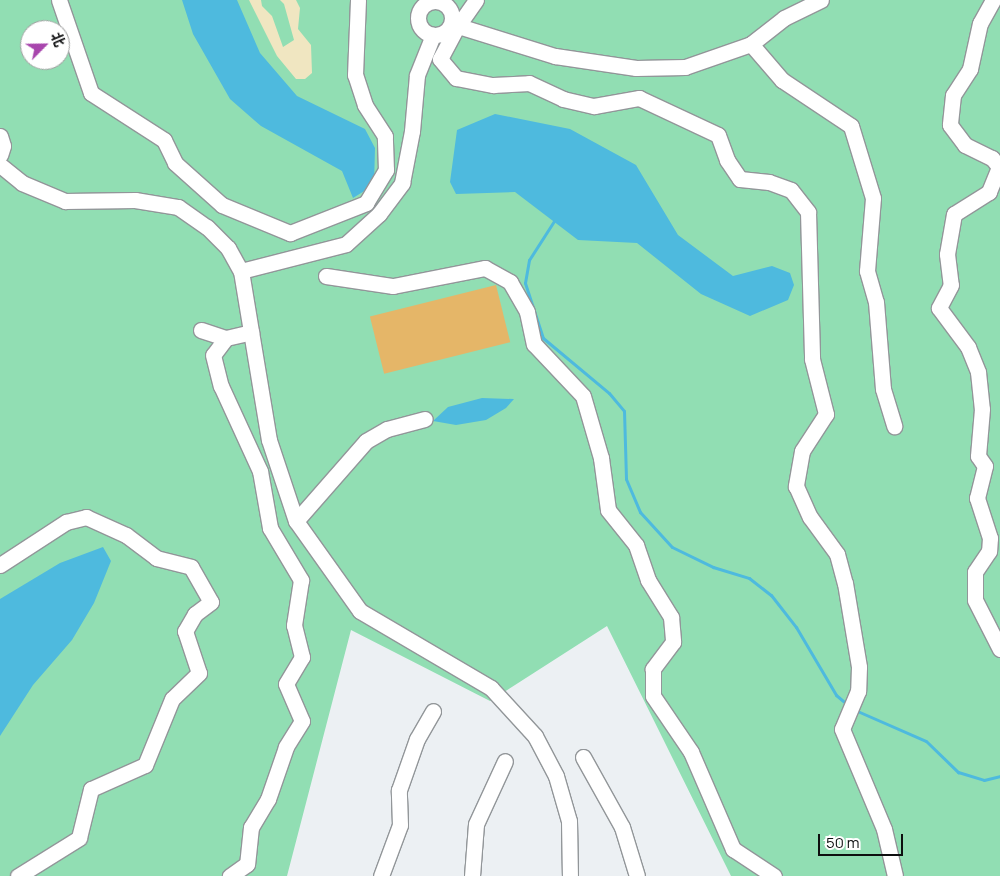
<!DOCTYPE html>
<meta charset="utf-8">
<style>
body{margin:0}
#map{position:relative;width:1000px;height:876px;overflow:hidden;background:#ecf0f3;font-family:Manrope,"Noto Sans SC",sans-serif}
div>[style]{position:absolute}
[style*='--x']{left:calc(var(--x)*1px);top:calc(var(--y)*1px);width:calc(var(--w)*1px);rotate:calc(var(--a)*1deg)}
.green>*{inset:0;background:#91deb3}
.sand>*{inset:0;background:#f0e6c1}
.water>*{inset:0;background:#4ebade}
.stream>*{height:3px;margin:-1.5px;padding:0 1.5px;transform-origin:1.5px;border-radius:1.5px;background:#4ebade}
.building>*{inset:0;background:#e5b668;transform-origin:0 0}
.roads{filter:drop-shadow(1px 0 #929699) drop-shadow(-1px 0 #929699) drop-shadow(0 1px #929699) drop-shadow(0 -1px #929699)}
.minor>*{height:15px;margin:-7.5px;padding:0 7.5px;transform-origin:7.5px;border-radius:7.5px;background:#fff}
.minor>.ring{margin:-7.5px;padding:0;box-sizing:content-box;background:none;border:15px solid #fff;border-radius:50%}
span{translate:-50% -50%;white-space:nowrap;text-align:center;line-height:1.15;-webkit-text-stroke:5px #fff;paint-order:stroke}
.north{position:absolute;left:20px;top:20px;width:50px;height:50px;box-sizing:border-box;background:#fff;border:1px solid #9f9f9f;border-radius:50%;rotate:67deg;font-size:14px;font-weight:700;line-height:20px;text-align:center;color:#0e0f10}
.north::after{content:'';display:block;margin:auto;width:18px;height:22px;background:#a846ad;clip-path:polygon(50% 0,100% 100%,50% 72%,0 100%)}
.scale{position:absolute;left:818px;top:834px;width:85px;height:22px;box-sizing:border-box;border:2px solid #0e0f10;border-top:0;padding-left:6px;font-size:15px;line-height:18px;white-space:nowrap;color:#0e0f10;-webkit-text-stroke:4px #fff;paint-order:stroke}
</style>
<div id="map">
<div class="green">
<div style="clip-path:polygon(evenodd,0 0,1000px 0,1000px 876px,731px 876px,607px 626px,490px 701px,351px 630px,287px 876px,0 876px,0 0,30px 30px,60px 30px,60px 60px,30px 60px,30px 30px)"></div>
</div>
<div class="sand">
<div style="clip-path:polygon(249px 0,261px 0,262px 6px,272px 16px,283px 47px,294px 40px,284px 4px,280px 0,296px 0,300px 8px,298px 29px,311px 45px,312px 73px,305px 79px,296px 79px,277px 56px)"></div>
</div>
<div class="water">
<div style="clip-path:polygon(182px 0,237px 0,260px 53px,297px 96px,365px 129px,375px 148px,374px 185px,353px 198px,342px 171px,261px 126px,230px 99px,193px 34px)"></div>
<div style="clip-path:polygon(495px 114px,570px 129px,636px 165px,678px 235px,733px 276px,772px 266px,790px 273px,794px 285px,788px 300px,750px 316px,701px 294px,637px 243px,578px 240px,515px 192px,456px 194px,450px 182px,457px 130px)"></div>
<div style="clip-path:polygon(482px 398px,514px 399px,506px 408px,486px 420px,456px 425px,433px 421px,448px 407px)"></div>
<div style="clip-path:polygon(103px 547px,111px 561px,94px 603px,72px 640px,33px 685px,0 736px,0 599px,60px 563px)"></div>
</div>
<div class="stream">
<div style="--x:554;--y:221;--w:46;--a:122.7"></div>
<div style="--x:529;--y:260;--w:23;--a:100"></div>
<div style="--x:525;--y:283;--w:58;--a:71.9"></div>
<div style="--x:543;--y:338;--w:86;--a:39.8"></div>
<div style="--x:609;--y:393;--w:23;--a:50"></div>
<div style="--x:624;--y:411;--w:68;--a:88.3"></div>
<div style="--x:626;--y:479;--w:36;--a:67"></div>
<div style="--x:640;--y:512;--w:47;--a:47.6"></div>
<div style="--x:672;--y:547;--w:46;--a:26"></div>
<div style="--x:713;--y:567;--w:38;--a:17"></div>
<div style="--x:749;--y:578;--w:28;--a:38"></div>
<div style="--x:771;--y:595;--w:41;--a:52"></div>
<div style="--x:796;--y:627;--w:79;--a:59.5"></div>
<div style="--x:836;--y:695;--w:16;--a:40"></div>
<div style="--x:855;--y:710;--w:77;--a:23.6"></div>
<div style="--x:926;--y:741;--w:45;--a:44.1"></div>
<div style="--x:958;--y:772;--w:27;--a:17"></div>
<div style="--x:984;--y:780;--w:16;--a:-14"></div>
</div>
<div class="building">
<div style="left:496px;top:285px;width:59px;height:130px;rotate:76deg"></div>
</div>
<div class="roads">
<div class="minor">
<div style="--x:59;--y:0;--w:98;--a:71"></div>
<div style="--x:91;--y:93;--w:87;--a:32.8"></div>
<div style="--x:164;--y:140;--w:25;--a:64"></div>
<div style="--x:175;--y:163;--w:63;--a:41.8"></div>
<div style="--x:222;--y:205;--w:74;--a:22.4"></div>
<div style="--x:290;--y:233;--w:82;--a:-21.5"></div>
<div style="--x:366;--y:203;--w:39;--a:-59"></div>
<div style="--x:386;--y:170;--w:34;--a:-92"></div>
<div style="--x:385;--y:136;--w:37;--a:-123"></div>
<div style="--x:365;--y:105;--w:32;--a:-108"></div>
<div style="--x:355;--y:75;--w:75;--a:-87.7"></div>
<div style="--x:476;--y:0;--w:33;--a:125"></div>
<div style="--x:457;--y:27;--w:36;--a:118"></div>
<div style="--x:440;--y:59;--w:25;--a:50"></div>
<div style="--x:456;--y:78;--w:38;--a:11"></div>
<div style="--x:493;--y:85;--w:36;--a:-3"></div>
<div style="--x:529;--y:83;--w:38;--a:25"></div>
<div style="--x:563;--y:99;--w:32;--a:13"></div>
<div style="--x:594;--y:106;--w:46;--a:-10.1"></div>
<div style="--x:639;--y:98;--w:87;--a:25.1"></div>
<div style="--x:718;--y:135;--w:27;--a:70"></div>
<div style="--x:727;--y:160;--w:23;--a:56"></div>
<div style="--x:740;--y:179;--w:29;--a:6"></div>
<div style="--x:769;--y:182;--w:23;--a:20"></div>
<div style="--x:791;--y:190;--w:28;--a:52"></div>
<div style="--x:808;--y:212;--w:147;--a:88.4"></div>
<div style="--x:812;--y:359;--w:57;--a:75.7"></div>
<div style="--x:826;--y:414;--w:44;--a:123"></div>
<div style="--x:802;--y:451;--w:36;--a:100"></div>
<div style="--x:796;--y:486;--w:34;--a:66"></div>
<div style="--x:810;--y:517;--w:46;--a:53.9"></div>
<div style="--x:837;--y:554;--w:30;--a:75"></div>
<div style="--x:845;--y:583;--w:85;--a:80.5"></div>
<div style="--x:859;--y:667;--w:24;--a:92"></div>
<div style="--x:858;--y:691;--w:41;--a:112.8"></div>
<div style="--x:842;--y:729;--w:108;--a:67.2"></div>
<div style="--x:884;--y:829;--w:48;--a:76.8"></div>
<div style="--x:993;--y:0;--w:26;--a:119"></div>
<div style="--x:980;--y:23;--w:47;--a:102.3"></div>
<div style="--x:970;--y:69;--w:31;--a:123"></div>
<div style="--x:953;--y:95;--w:30;--a:96"></div>
<div style="--x:950;--y:125;--w:25;--a:53"></div>
<div style="--x:965;--y:145;--w:30;--a:26"></div>
<div style="--x:992;--y:158;--w:11;--a:52"></div>
<div style="--x:999;--y:167;--w:27;--a:112"></div>
<div style="--x:989;--y:192;--w:41;--a:147.8"></div>
<div style="--x:954;--y:214;--w:41;--a:99.9"></div>
<div style="--x:947;--y:254;--w:31;--a:83"></div>
<div style="--x:951;--y:285;--w:26;--a:118"></div>
<div style="--x:939;--y:308;--w:49;--a:53.4"></div>
<div style="--x:968;--y:347;--w:27;--a:68"></div>
<div style="--x:978;--y:372;--w:37;--a:84"></div>
<div style="--x:982;--y:409;--w:47;--a:94.9"></div>
<div style="--x:978;--y:456;--w:12;--a:55"></div>
<div style="--x:985;--y:466;--w:33;--a:104"></div>
<div style="--x:977;--y:498;--w:42;--a:72"></div>
<div style="--x:990;--y:538;--w:13;--a:94"></div>
<div style="--x:989;--y:551;--w:25;--a:124"></div>
<div style="--x:975;--y:572;--w:28;--a:90"></div>
<div style="--x:975;--y:600;--w:55;--a:63"></div>
<div class="ring" style="left:418px;top:1px;width:19px;height:19px"></div>
<div style="--x:452;--y:24;--w:108;--a:17.3"></div>
<div style="--x:555;--y:56;--w:82;--a:8.4"></div>
<div style="--x:636;--y:68;--w:49;--a:-1.2"></div>
<div style="--x:685;--y:67;--w:70;--a:-19.2"></div>
<div style="--x:751;--y:44;--w:42;--a:-38.2"></div>
<div style="--x:784;--y:18;--w:41;--a:-25.9"></div>
<div style="--x:751;--y:44;--w:48;--a:49.3"></div>
<div style="--x:782;--y:80;--w:83;--a:33.7"></div>
<div style="--x:851;--y:126;--w:75;--a:73"></div>
<div style="--x:873;--y:198;--w:73;--a:94.7"></div>
<div style="--x:867;--y:271;--w:32;--a:74"></div>
<div style="--x:876;--y:302;--w:87;--a:85.4"></div>
<div style="--x:883;--y:389;--w:39;--a:73"></div>
<div style="--x:0;--y:136;--w:10;--a:73"></div>
<div style="--x:3;--y:146;--w:9;--a:108"></div>
<div style="--x:0;--y:165;--w:28;--a:39"></div>
<div style="--x:22;--y:183;--w:47;--a:22.7"></div>
<div style="--x:65;--y:201;--w:70;--a:-0.8"></div>
<div style="--x:135;--y:200;--w:44;--a:9.2"></div>
<div style="--x:178;--y:207;--w:35;--a:35"></div>
<div style="--x:207;--y:227;--w:30;--a:45"></div>
<div style="--x:228;--y:248;--w:26;--a:61"></div>
<div style="--x:241;--y:271;--w:171;--a:80.6"></div>
<div style="--x:269;--y:440;--w:85;--a:71.6"></div>
<div style="--x:296;--y:521;--w:110;--a:54.6"></div>
<div style="--x:360;--y:611;--w:152;--a:30.4"></div>
<div style="--x:491;--y:688;--w:65;--a:47.5"></div>
<div style="--x:535;--y:736;--w:45;--a:62.3"></div>
<div style="--x:556;--y:776;--w:47;--a:73.9"></div>
<div style="--x:569;--y:821;--w:55;--a:89"></div>
<div style="--x:241;--y:271;--w:108;--a:-14.4"></div>
<div style="--x:346;--y:244;--w:45;--a:-42.3"></div>
<div style="--x:379;--y:214;--w:39;--a:-53"></div>
<div style="--x:402;--y:183;--w:53;--a:-79.1"></div>
<div style="--x:412;--y:131;--w:56;--a:-84.9"></div>
<div style="--x:417;--y:75;--w:43;--a:-68.2"></div>
<div style="--x:326;--y:276;--w:68;--a:8.5"></div>
<div style="--x:393;--y:286;--w:94;--a:-11.1"></div>
<div style="--x:485;--y:268;--w:29;--a:29"></div>
<div style="--x:510;--y:282;--w:34;--a:60"></div>
<div style="--x:527;--y:312;--w:33;--a:78"></div>
<div style="--x:534;--y:344;--w:71;--a:46.7"></div>
<div style="--x:583;--y:396;--w:65;--a:73.8"></div>
<div style="--x:601;--y:458;--w:52;--a:82.3"></div>
<div style="--x:608;--y:510;--w:45;--a:51.3"></div>
<div style="--x:636;--y:545;--w:37;--a:71"></div>
<div style="--x:648;--y:580;--w:44;--a:58.1"></div>
<div style="--x:671;--y:617;--w:25;--a:85"></div>
<div style="--x:673;--y:642;--w:34;--a:127"></div>
<div style="--x:653;--y:669;--w:27;--a:90"></div>
<div style="--x:653;--y:696;--w:68;--a:55.8"></div>
<div style="--x:691;--y:752;--w:106;--a:66.6"></div>
<div style="--x:733;--y:849;--w:49;--a:33.4"></div>
<div style="--x:201;--y:330;--w:26;--a:18"></div>
<div style="--x:226;--y:338;--w:26;--a:-13"></div>
<div style="--x:226;--y:338;--w:21;--a:127"></div>
<div style="--x:213;--y:355;--w:32;--a:76"></div>
<div style="--x:221;--y:386;--w:94;--a:65.4"></div>
<div style="--x:260;--y:471;--w:58;--a:80"></div>
<div style="--x:270;--y:528;--w:61;--a:59.2"></div>
<div style="--x:301;--y:580;--w:46;--a:98.8"></div>
<div style="--x:294;--y:625;--w:33;--a:76"></div>
<div style="--x:302;--y:657;--w:31;--a:121"></div>
<div style="--x:286;--y:684;--w:40;--a:66.6"></div>
<div style="--x:302;--y:721;--w:31;--a:122"></div>
<div style="--x:286;--y:747;--w:55;--a:109.1"></div>
<div style="--x:268;--y:799;--w:33;--a:121"></div>
<div style="--x:251;--y:827;--w:37;--a:96"></div>
<div style="--x:247;--y:864;--w:21;--a:145"></div>
<div style="--x:296;--y:521;--w:106;--a:-48.8"></div>
<div style="--x:366;--y:441;--w:24;--a:-30"></div>
<div style="--x:387;--y:429;--w:39;--a:-15"></div>
<div style="--x:0;--y:565;--w:79;--a:-33.1"></div>
<div style="--x:66;--y:522;--w:21;--a:-14"></div>
<div style="--x:86;--y:517;--w:44;--a:24.2"></div>
<div style="--x:126;--y:535;--w:38;--a:37"></div>
<div style="--x:156;--y:558;--w:36;--a:14"></div>
<div style="--x:191;--y:567;--w:40;--a:60.3"></div>
<div style="--x:211;--y:602;--w:20;--a:143"></div>
<div style="--x:195;--y:614;--w:20;--a:120"></div>
<div style="--x:185;--y:631;--w:44;--a:71.6"></div>
<div style="--x:199;--y:673;--w:37;--a:136"></div>
<div style="--x:172;--y:699;--w:71;--a:112.2"></div>
<div style="--x:145;--y:765;--w:59;--a:156"></div>
<div style="--x:91;--y:789;--w:50;--a:103.8"></div>
<div style="--x:79;--y:838;--w:72;--a:148.1"></div>
<div style="--x:583;--y:757;--w:80;--a:60.9"></div>
<div style="--x:622;--y:827;--w:51;--a:73"></div>
<div style="--x:381;--y:876;--w:54;--a:-69.6"></div>
<div style="--x:400;--y:825;--w:35;--a:-92"></div>
<div style="--x:399;--y:790;--w:54;--a:-70.6"></div>
<div style="--x:417;--y:739;--w:32;--a:-60"></div>
<div style="--x:472;--y:876;--w:52;--a:-85.6"></div>
<div style="--x:476;--y:824;--w:69;--a:-65.3"></div>
</div>
</div>
<div class="north">北</div>
<div class="scale">50 m</div>
</div>
